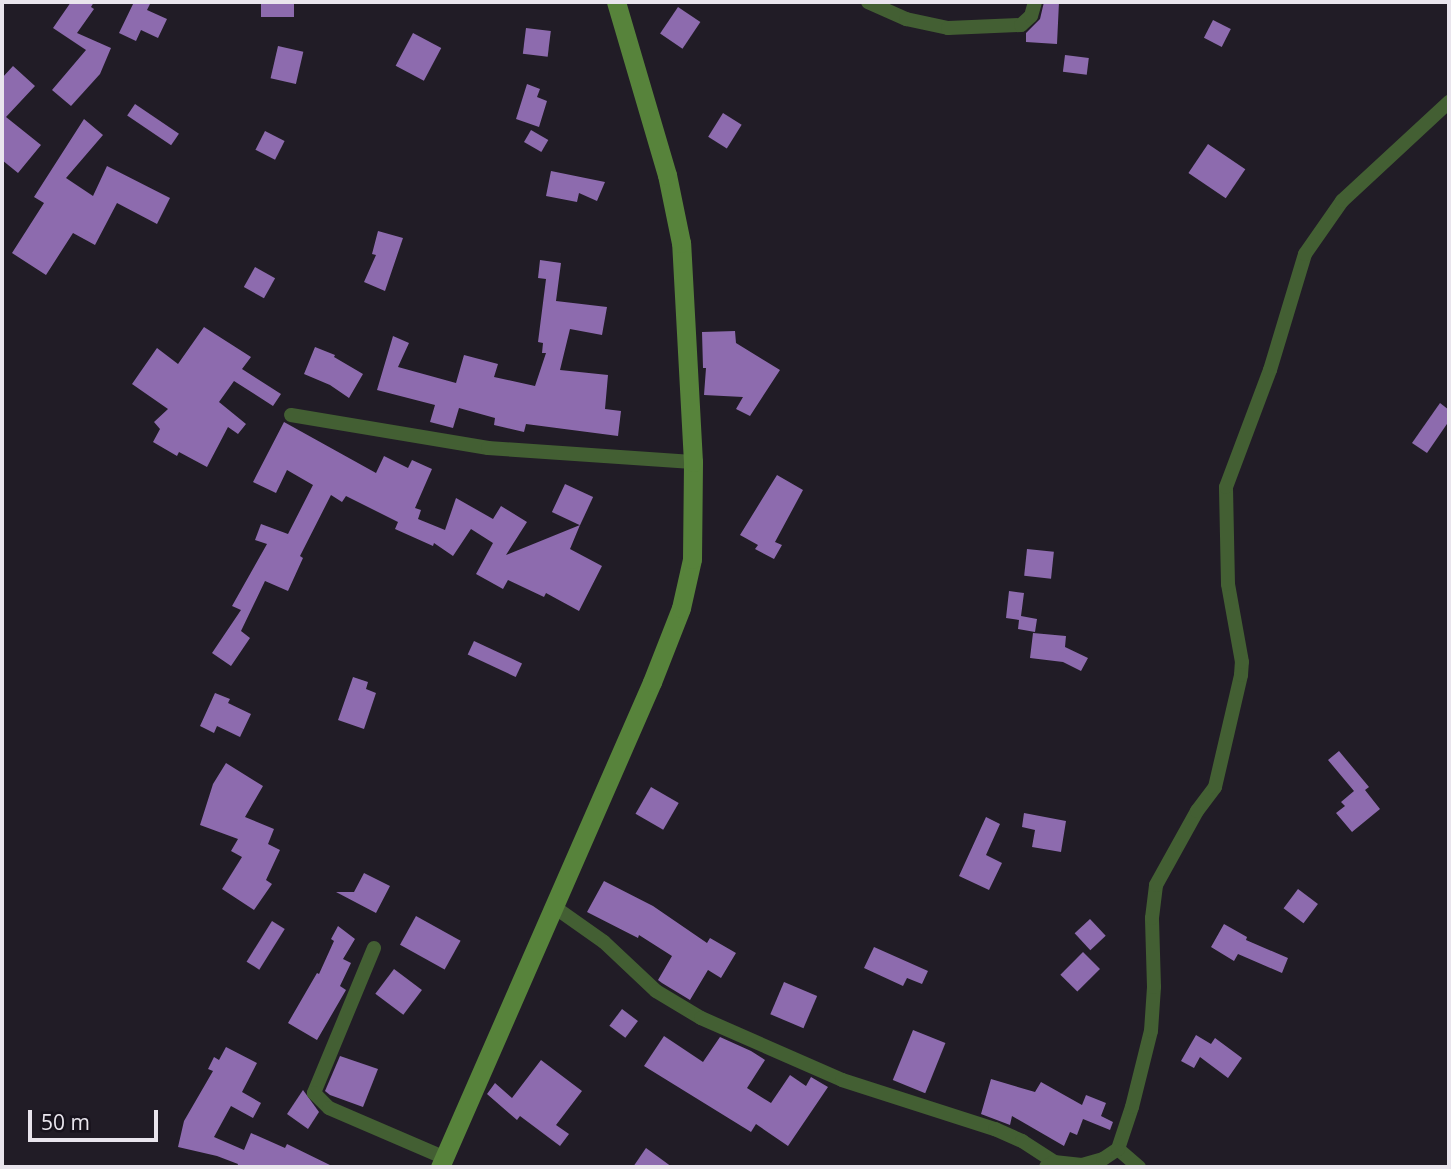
<!DOCTYPE html>
<style>
body{margin:0}
#map{position:relative;width:1451px;height:1169px;overflow:hidden;background:#211c26;font-family:"Open Sans",sans-serif}
div>[style]{position:absolute}
[style*='--x']{left:calc(var(--x)*1px);top:calc(var(--y)*1px);width:calc(var(--w)*1px);rotate:calc(var(--a)*1deg)}
.building>*{inset:0;background:#8d6bae;transform-origin:0 0}
.minor>*{height:14px;margin:-7px;padding:0 7px;transform-origin:7px;border-radius:7px;background:#435f33}
.secondary>*{height:19px;margin:-9.5px;padding:0 9.5px;transform-origin:9.5px;border-radius:9.5px;background:#57833b}
span{translate:-50% -50%;white-space:nowrap;text-align:center;line-height:1.15;-webkit-text-stroke:5px #18131d;paint-order:stroke}
.frame{position:absolute;inset:0;border:4px solid #e9e5ed;pointer-events:none}
.scale{position:absolute;left:28px;top:1110px;width:130px;height:32px;box-sizing:border-box;border:4px solid #e9e5ed;border-top:0;padding-left:9px;font-size:21px;line-height:24px;white-space:nowrap;color:#e9e5ed;-webkit-text-stroke:5px #18131d;paint-order:stroke}
</style>
<div id="map">
<div class="building">
<div style="clip-path:polygon(71px 2px,94px 2px,91px 7px,94px 9px,77px 33px,111px 48px,100px 74px,71px 106px,52px 90px,86px 50px,53px 28px)"></div>
<div style="clip-path:polygon(134px 2px,151px 2px,147px 10px,167px 19px,158px 38px,141px 30px,136px 41px,119px 33px)"></div>
<div style="left:261px;top:2px;width:33px;height:15px"></div>
<div style="clip-path:polygon(1044px 2px,1059px 2px,1057px 44px,1026px 42px,1026px 33px,1040px 19px)"></div>
<div style="left:678px;top:7px;width:27px;height:32px;rotate:34deg"></div>
<div style="left:1213px;top:20px;width:20px;height:20px;rotate:27deg"></div>
<div style="left:526px;top:28px;width:25px;height:26px;rotate:7deg"></div>
<div style="left:413px;top:33px;width:32px;height:37px;rotate:28deg"></div>
<div style="left:278px;top:46px;width:26px;height:33px;rotate:13deg"></div>
<div style="left:1065px;top:55px;width:24px;height:17px;rotate:7deg"></div>
<div style="clip-path:polygon(13px 66px,35px 86px,6px 117px,41px 145px,18px 173px,2px 160px,2px 78px)"></div>
<div style="clip-path:polygon(527px 84px,540px 89px,537px 97px,547px 101px,539px 127px,516px 119px)"></div>
<div style="left:135px;top:104px;width:53px;height:14px;rotate:34deg"></div>
<div style="left:723px;top:113px;width:22px;height:28px;rotate:32deg"></div>
<div style="clip-path:polygon(84px 119px,103px 135px,66px 178px,93px 196px,107px 166px,170px 198px,157px 224px,117px 203px,95px 245px,73px 233px,46px 275px,12px 253px,44px 203px,34px 197px)"></div>
<div style="left:531px;top:130px;width:20px;height:14px;rotate:30deg"></div>
<div style="left:265px;top:131px;width:22px;height:21px;rotate:27deg"></div>
<div style="left:1208px;top:144px;width:45px;height:35px;rotate:34deg"></div>
<div style="clip-path:polygon(551px 171px,605px 182px,597px 201px,579px 193px,577px 202px,546px 196px)"></div>
<div style="clip-path:polygon(378px 231px,403px 238px,385px 291px,364px 282px,376px 255px,372px 254px)"></div>
<div style="clip-path:polygon(540px 260px,561px 263px,556px 301px,607px 307px,602px 335px,570px 329px,560px 370px,608px 375px,605px 409px,621px 411px,618px 436px,526px 424px,524px 432px,494px 425px,495px 418px,459px 408px,453px 428px,430px 422px,435px 405px,377px 390px,393px 336px,409px 343px,398px 367px,456px 383px,464px 355px,498px 364px,494px 377px,535px 386px,546px 353px,542px 353px,543px 343px,538px 342px,546px 279px,538px 278px)"></div>
<div style="left:255px;top:267px;width:23px;height:23px;rotate:29deg"></div>
<div style="clip-path:polygon(204px 327px,251px 357px,242px 369px,281px 394px,273px 406px,234px 381px,219px 402px,246px 424px,238px 434px,228px 427px,207px 467px,179px 452px,177px 456px,153px 442px,160px 429px,154px 422px,168px 409px,132px 384px,157px 348px,178px 364px)"></div>
<div style="clip-path:polygon(735px 331px,736px 343px,780px 370px,750px 416px,736px 409px,743px 397px,704px 395px,706px 368px,703px 368px,702px 332px)"></div>
<div style="clip-path:polygon(315px 347px,335px 355px,334px 357px,363px 374px,349px 398px,330px 385px,304px 374px)"></div>
<div style="clip-path:polygon(1440px 403px,1449px 410px,1449px 421px,1427px 453px,1412px 443px)"></div>
<div style="clip-path:polygon(284px 422px,376px 473px,384px 456px,408px 468px,412px 460px,432px 469px,415px 508px,421px 510px,418px 519px,445px 530px,456px 498px,493px 519px,501px 506px,527px 522px,506px 555px,580px 525px,570px 549px,602px 566px,579px 611px,546px 593px,544px 597px,508px 580px,503px 589px,476px 574px,493px 543px,471px 529px,453px 556px,434px 543px,433px 546px,395px 529px,398px 522px,346px 496px,342px 502px,331px 495px,300px 556px,303px 558px,288px 591px,265px 581px,241px 631px,250px 638px,231px 666px,212px 653px,241px 610px,232px 606px,267px 544px,255px 540px,261px 524px,288px 534px,313px 485px,287px 470px,276px 493px,253px 482px)"></div>
<div style="clip-path:polygon(777px 475px,803px 490px,775px 542px,782px 545px,774px 559px,755px 549px,758px 545px,740px 535px)"></div>
<div style="left:565px;top:484px;width:31px;height:31px;rotate:25deg"></div>
<div style="left:1027px;top:549px;width:27px;height:27px;rotate:6deg"></div>
<div style="clip-path:polygon(1009px 591px,1024px 593px,1021px 616px,1037px 619px,1035px 632px,1018px 629px,1019px 620px,1006px 618px)"></div>
<div style="clip-path:polygon(1033px 633px,1066px 636px,1065px 647px,1088px 658px,1081px 671px,1063px 662px,1030px 658px)"></div>
<div style="left:474px;top:641px;width:53px;height:15px;rotate:25deg"></div>
<div style="clip-path:polygon(353px 677px,368px 682px,366px 689px,376px 693px,364px 729px,338px 720px)"></div>
<div style="clip-path:polygon(215px 693px,230px 699px,228px 703px,251px 714px,240px 737px,217px 726px,214px 733px,200px 726px)"></div>
<div style="clip-path:polygon(1339px 751px,1369px 787px,1365px 790px,1380px 809px,1352px 832px,1336px 813px,1345px 806px,1341px 802px,1354px 791px,1328px 760px)"></div>
<div style="clip-path:polygon(226px 763px,263px 786px,245px 817px,274px 829px,268px 844px,280px 850px,266px 880px,272px 884px,254px 910px,222px 889px,242px 857px,231px 851px,238px 839px,200px 825px,213px 784px)"></div>
<div style="left:651px;top:787px;width:32px;height:31px;rotate:30deg"></div>
<div style="clip-path:polygon(1024px 813px,1066px 821px,1061px 852px,1032px 847px,1035px 830px,1022px 827px)"></div>
<div style="clip-path:polygon(986px 817px,1000px 824px,986px 855px,1002px 863px,989px 890px,959px 876px)"></div>
<div style="clip-path:polygon(364px 873px,390px 886px,376px 913px,336px 892px,354px 892px)"></div>
<div style="clip-path:polygon(604px 881px,653px 906px,707px 943px,710px 938px,736px 953px,721px 978px,708px 970px,690px 1000px,662px 983px,658px 980px,672px 956px,639px 935px,638px 938px,587px 912px)"></div>
<div style="left:1298px;top:889px;width:25px;height:24px;rotate:37deg"></div>
<div style="left:416px;top:916px;width:51px;height:33px;rotate:29deg"></div>
<div style="left:1090px;top:919px;width:23px;height:21px;rotate:47deg"></div>
<div style="left:272px;top:921px;width:15px;height:48px;rotate:32deg"></div>
<div style="clip-path:polygon(1224px 924px,1247px 937px,1246px 940px,1288px 958px,1282px 973px,1238px 954px,1234px 961px,1211px 947px)"></div>
<div style="clip-path:polygon(338px 926px,355px 939px,343px 959px,351px 963px,340px 986px,346px 990px,317px 1040px,288px 1023px,317px 973px,319px 974px,334px 941px,331px 939px)"></div>
<div style="clip-path:polygon(874px 947px,928px 971px,922px 984px,907px 978px,903px 986px,864px 968px)"></div>
<div style="left:1083px;top:952px;width:24px;height:32px;rotate:45deg"></div>
<div style="left:394px;top:969px;width:35px;height:31px;rotate:37deg"></div>
<div style="left:784px;top:982px;width:36px;height:35px;rotate:23deg"></div>
<div style="left:622px;top:1009px;width:20px;height:21px;rotate:37deg"></div>
<div style="left:913px;top:1030px;width:35px;height:54px;rotate:22deg"></div>
<div style="clip-path:polygon(1196px 1035px,1211px 1044px,1215px 1038px,1242px 1058px,1228px 1078px,1200px 1057px,1194px 1068px,1181px 1061px)"></div>
<div style="clip-path:polygon(664px 1036px,703px 1062px,720px 1037px,751px 1051px,765px 1060px,747px 1088px,771px 1103px,790px 1075px,806px 1086px,811px 1077px,828px 1087px,788px 1146px,756px 1124px,751px 1132px,644px 1066px)"></div>
<div style="clip-path:polygon(226px 1047px,257px 1063px,242px 1092px,261px 1103px,253px 1118px,231px 1106px,214px 1137px,244px 1150px,251px 1133px,285px 1148px,287px 1144px,334px 1167px,237px 1167px,238px 1164px,217px 1156px,178px 1147px,184px 1121px,213px 1071px,208px 1069px,214px 1057px,219px 1060px)"></div>
<div style="clip-path:polygon(340px 1056px,378px 1069px,363px 1107px,330px 1095px,325px 1091px)"></div>
<div style="clip-path:polygon(541px 1060px,582px 1091px,556px 1125px,569px 1134px,560px 1146px,520px 1116px,517px 1120px,487px 1094px,495px 1083px,512px 1098px)"></div>
<div style="clip-path:polygon(991px 1079px,1035px 1092px,1041px 1082px,1082px 1105px,1086px 1095px,1106px 1103px,1101px 1116px,1113px 1122px,1110px 1130px,1083px 1119px,1077px 1135px,1070px 1132px,1064px 1146px,1012px 1116px,1010px 1125px,981px 1114px)"></div>
<div style="clip-path:polygon(303px 1090px,319px 1112px,308px 1129px,287px 1114px)"></div>
<div style="clip-path:polygon(646px 1148px,672px 1167px,633px 1167px)"></div>
</div>
<div class="minor">
<div style="--x:868;--y:2;--w:42;--a:24.1"></div>
<div style="--x:906;--y:19;--w:43;--a:12.1"></div>
<div style="--x:948;--y:28;--w:73;--a:-2.4"></div>
<div style="--x:1021;--y:25;--w:13;--a:-42"></div>
<div style="--x:1031;--y:16;--w:15;--a:-74"></div>
<div style="--x:291;--y:415;--w:200;--a:9.5"></div>
<div style="--x:488;--y:448;--w:205;--a:3.9"></div>
<div style="--x:553;--y:906;--w:62;--a:35.2"></div>
<div style="--x:604;--y:942;--w:71;--a:43.3"></div>
<div style="--x:656;--y:991;--w:52;--a:31"></div>
<div style="--x:701;--y:1018;--w:154;--a:23.7"></div>
<div style="--x:842;--y:1080;--w:161;--a:17.8"></div>
<div style="--x:995;--y:1129;--w:30;--a:24"></div>
<div style="--x:1022;--y:1141;--w:38;--a:33"></div>
<div style="--x:374;--y:948;--w:157;--a:112.5"></div>
<div style="--x:314;--y:1093;--w:21;--a:45"></div>
<div style="--x:329;--y:1108;--w:124;--a:23.3"></div>
<div style="--x:1118;--y:1149;--w:28;--a:41"></div>
<div style="--x:1046;--y:1167;--w:9;--a:-32"></div>
<div style="--x:1054;--y:1162;--w:28;--a:6"></div>
<div style="--x:1082;--y:1165;--w:22;--a:-16"></div>
<div style="--x:1103;--y:1159;--w:18;--a:-34"></div>
<div style="--x:1118;--y:1149;--w:44;--a:-71.6"></div>
<div style="--x:1132;--y:1107;--w:78;--a:-76"></div>
<div style="--x:1151;--y:1031;--w:44;--a:-86.1"></div>
<div style="--x:1154;--y:987;--w:69;--a:-91.7"></div>
<div style="--x:1152;--y:918;--w:33;--a:-83"></div>
<div style="--x:1156;--y:885;--w:85;--a:-61"></div>
<div style="--x:1197;--y:811;--w:30;--a:-53"></div>
<div style="--x:1215;--y:787;--w:115;--a:-76.9"></div>
<div style="--x:1241;--y:675;--w:13;--a:-86"></div>
<div style="--x:1242;--y:662;--w:79;--a:-100.2"></div>
<div style="--x:1228;--y:584;--w:97;--a:-91.2"></div>
<div style="--x:1226;--y:487;--w:125;--a:-69.4"></div>
<div style="--x:1270;--y:370;--w:121;--a:-73.2"></div>
<div style="--x:1305;--y:254;--w:65;--a:-55.1"></div>
<div style="--x:1342;--y:201;--w:146;--a:-42.8"></div>
</div>
<div class="secondary">
<div style="--x:440;--y:1167;--w:529;--a:-66.39"></div>
<div style="--x:652;--y:682;--w:79;--a:-68.6"></div>
<div style="--x:681;--y:608;--w:50;--a:-77.3"></div>
<div style="--x:692;--y:559;--w:97;--a:-89.4"></div>
<div style="--x:693;--y:462;--w:219;--a:-93.1"></div>
<div style="--x:681;--y:243;--w:69;--a:-101.6"></div>
<div style="--x:667;--y:175;--w:180;--a:-106.4"></div>
</div>
<div class="frame"></div>
<div class="scale">50 m</div>
</div>
